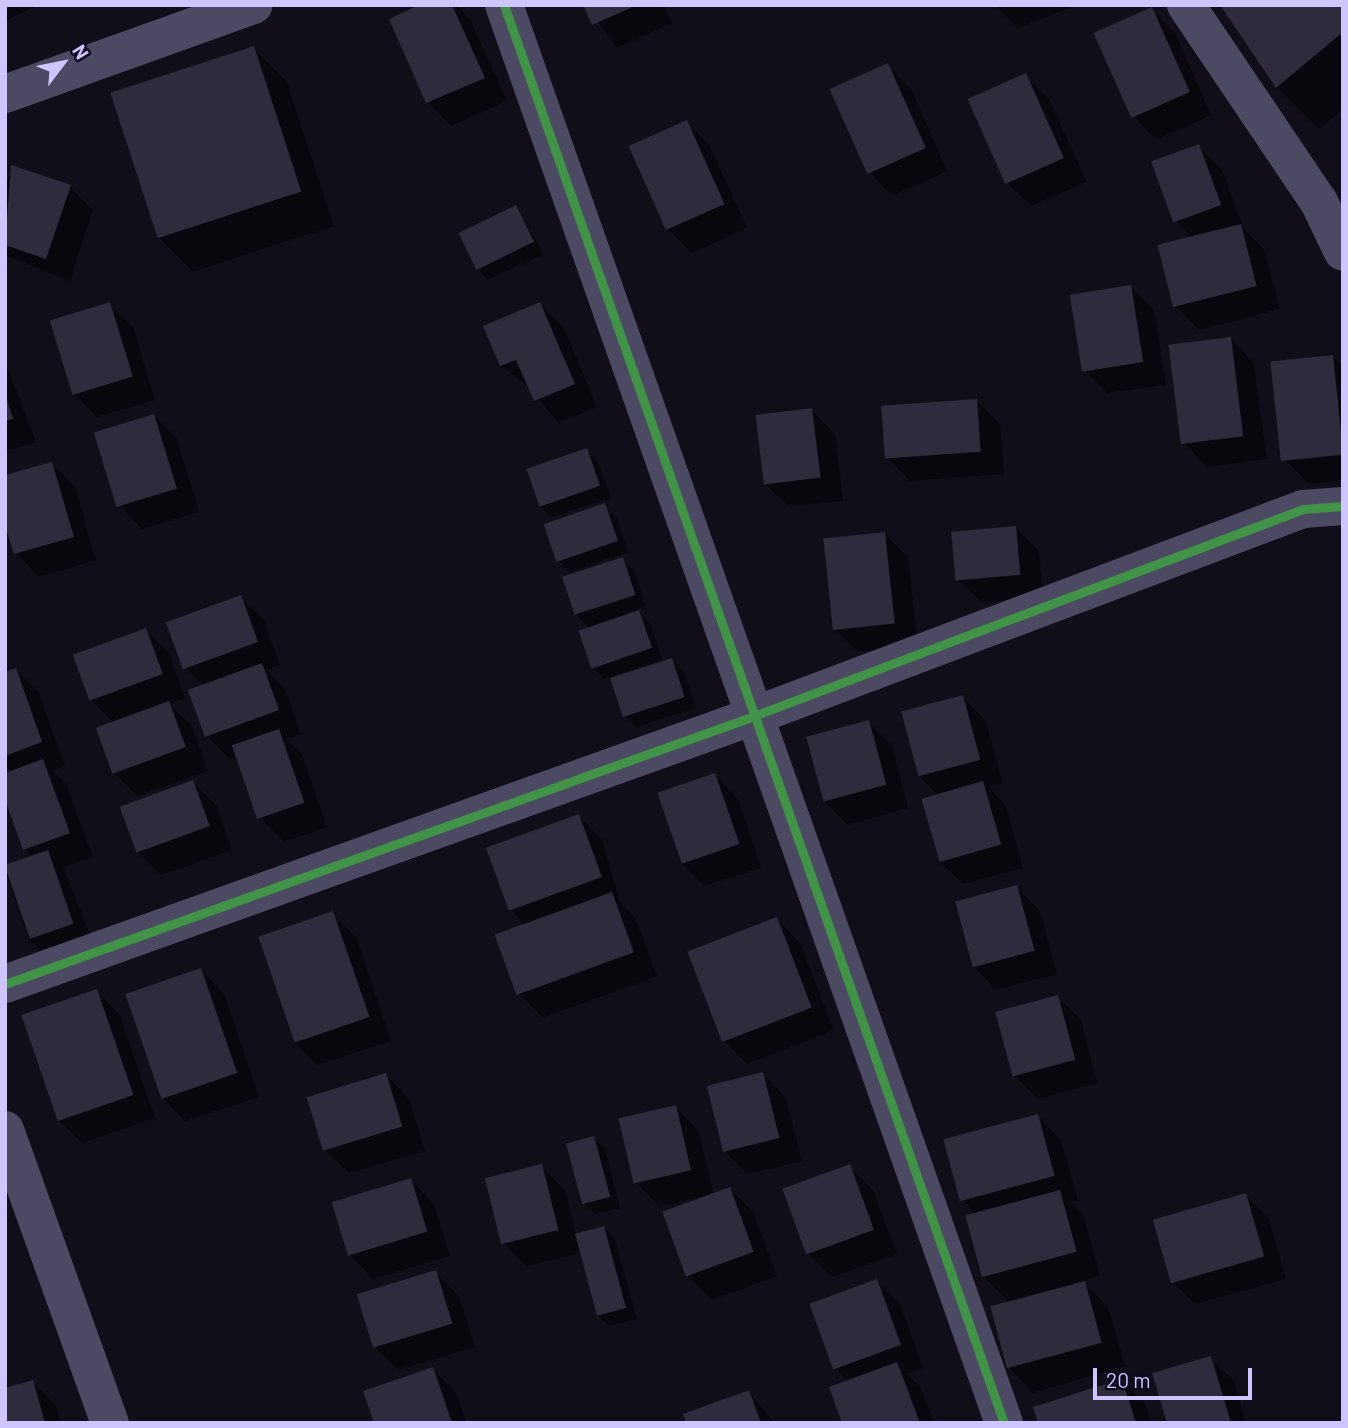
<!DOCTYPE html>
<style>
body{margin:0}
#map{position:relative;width:1348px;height:1428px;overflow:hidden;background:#110e19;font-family:Barlow,sans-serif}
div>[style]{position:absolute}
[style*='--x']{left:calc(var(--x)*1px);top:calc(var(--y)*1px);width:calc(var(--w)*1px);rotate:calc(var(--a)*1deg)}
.shadow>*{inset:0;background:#0007}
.building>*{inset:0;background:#2f2b3c;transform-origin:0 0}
.minor>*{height:38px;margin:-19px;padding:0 19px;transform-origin:19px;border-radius:19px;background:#4c4962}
.cycleway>*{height:9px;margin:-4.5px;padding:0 4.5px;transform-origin:4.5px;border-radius:4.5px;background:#419447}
span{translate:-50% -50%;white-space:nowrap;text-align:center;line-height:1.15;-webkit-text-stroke:7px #0f0a1d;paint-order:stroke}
.frame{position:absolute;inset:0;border:7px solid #d0c6ff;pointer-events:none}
.north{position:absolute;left:28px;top:28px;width:70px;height:70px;-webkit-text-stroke:5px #0f0a1d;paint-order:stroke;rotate:58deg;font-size:19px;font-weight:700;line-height:28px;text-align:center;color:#d0c6ff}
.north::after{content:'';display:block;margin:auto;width:24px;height:32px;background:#d0c6ff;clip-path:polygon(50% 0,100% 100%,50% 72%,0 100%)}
.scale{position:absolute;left:1093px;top:1368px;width:159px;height:32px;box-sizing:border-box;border:4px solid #d0c6ff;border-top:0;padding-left:9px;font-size:21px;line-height:24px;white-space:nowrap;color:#d0c6ff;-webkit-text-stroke:5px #0f0a1d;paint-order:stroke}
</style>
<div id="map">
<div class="shadow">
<div style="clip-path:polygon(5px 5px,39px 5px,5px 21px)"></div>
<div style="clip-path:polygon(424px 5px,456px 5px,470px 19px,507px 101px,451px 126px,428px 102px,391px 20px)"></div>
<div style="clip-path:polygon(585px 5px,664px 5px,672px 23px,617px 48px)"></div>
<div style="clip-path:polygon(995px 5px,1077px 5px,1018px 28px)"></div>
<div style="clip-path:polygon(1343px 5px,1343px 109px,1319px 129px,1277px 87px)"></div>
<div style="clip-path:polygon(1151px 9px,1175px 33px,1211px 115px,1156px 140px,1133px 116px,1095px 33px)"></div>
<div style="clip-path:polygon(253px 48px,287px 82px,334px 226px,193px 272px,159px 238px)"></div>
<div style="clip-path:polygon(887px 65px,911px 89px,947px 171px,892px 196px,869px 172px,831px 90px)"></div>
<div style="clip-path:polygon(1026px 76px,1049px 99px,1087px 182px,1031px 206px,1007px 183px)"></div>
<div style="clip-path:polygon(687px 122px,710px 146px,747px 228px,692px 253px,668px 229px)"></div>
<div style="clip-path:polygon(1198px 146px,1222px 170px,1244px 229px,1264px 249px,1280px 309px,1199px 330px,1176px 306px,1192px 238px,1176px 221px)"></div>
<div style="clip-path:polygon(13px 167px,70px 187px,93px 210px,70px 281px,5px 255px,5px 188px)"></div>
<div style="clip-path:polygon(516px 208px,544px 254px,488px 280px,477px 269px)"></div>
<div style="clip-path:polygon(1131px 287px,1154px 310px,1166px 385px,1107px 393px,1084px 370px)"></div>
<div style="clip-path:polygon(109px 304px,133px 327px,155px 400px,97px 417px,74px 394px)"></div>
<div style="clip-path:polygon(540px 304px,564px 328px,597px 407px,558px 423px,529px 387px,501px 366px)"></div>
<div style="clip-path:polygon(1231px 339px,1254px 363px,1267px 459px,1207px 467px,1184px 443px)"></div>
<div style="clip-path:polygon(1333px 357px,1343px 366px,1343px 480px,1309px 484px,1286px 461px)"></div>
<div style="clip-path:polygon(5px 361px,36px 442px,5px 451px)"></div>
<div style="clip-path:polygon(977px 401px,1000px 424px,1004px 474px,910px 481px,886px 457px)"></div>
<div style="clip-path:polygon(811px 410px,835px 434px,843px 501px,788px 506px,764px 483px)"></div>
<div style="clip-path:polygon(154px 416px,177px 439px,199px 512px,142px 529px,119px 505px)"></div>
<div style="clip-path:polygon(586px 450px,598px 462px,611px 498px,551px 517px,540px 506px)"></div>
<div style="clip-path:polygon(51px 463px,75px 487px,96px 560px,39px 577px,16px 553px)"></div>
<div style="clip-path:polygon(604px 505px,616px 517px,628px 552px,570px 572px,558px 560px)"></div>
<div style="clip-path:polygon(1015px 527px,1039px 551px,1043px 598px,981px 602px,957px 579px)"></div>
<div style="clip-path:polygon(885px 534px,908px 557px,918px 646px,858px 652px,835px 629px)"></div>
<div style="clip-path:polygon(622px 559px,634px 571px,646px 607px,637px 610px,650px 623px,662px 660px,604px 679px,592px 667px,589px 628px,576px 614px)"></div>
<div style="clip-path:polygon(240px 597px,264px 620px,280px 665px,266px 670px,285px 689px,301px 734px,286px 739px,302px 754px,327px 827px,284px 842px,260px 818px,238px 756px,230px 759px,206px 735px,204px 686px,185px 667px)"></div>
<div style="clip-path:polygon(146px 630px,169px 653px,185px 698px,169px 704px,192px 726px,208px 771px,137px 796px,114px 773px,113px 722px,91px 700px)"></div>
<div style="clip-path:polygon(672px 660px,684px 672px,696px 708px,637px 727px,626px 716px)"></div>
<div style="clip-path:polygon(16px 670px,39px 693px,65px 766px,52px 770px,66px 784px,93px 857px,63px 867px,96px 948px,53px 964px,29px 940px,5px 871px,33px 857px,25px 849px,12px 772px,5px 765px,5px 674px)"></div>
<div style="clip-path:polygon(963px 697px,986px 721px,1003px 783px,988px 787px,1006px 806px,1023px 868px,963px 884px,939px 861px,923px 798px,937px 794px,919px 776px)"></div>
<div style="clip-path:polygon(868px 722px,892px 746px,908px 808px,848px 825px,824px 801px)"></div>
<div style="clip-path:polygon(715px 775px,738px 799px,761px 868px,704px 886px,681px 863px,659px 793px)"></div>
<div style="clip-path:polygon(193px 782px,216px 805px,232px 850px,161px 875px,138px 852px)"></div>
<div style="clip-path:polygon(579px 816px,602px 840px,620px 902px,635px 917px,657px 976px,543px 1018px,520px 995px,526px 926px,510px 909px,488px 849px)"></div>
<div style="clip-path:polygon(1016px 887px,1040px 911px,1057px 974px,996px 990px,973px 966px)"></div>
<div style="clip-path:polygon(332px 913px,356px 937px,391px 1041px,317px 1065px,294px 1042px)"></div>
<div style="clip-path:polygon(777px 919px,800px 943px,834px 1030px,747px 1064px,724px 1040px)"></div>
<div style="clip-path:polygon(201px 970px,224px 994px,259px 1097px,185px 1121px,162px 1098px)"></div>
<div style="clip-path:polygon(97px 991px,120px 1015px,155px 1118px,82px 1143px,58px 1119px)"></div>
<div style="clip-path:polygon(1058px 997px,1081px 1020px,1097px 1083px,1038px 1099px,1014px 1075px)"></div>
<div style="clip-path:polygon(763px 1074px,786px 1098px,802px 1161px,748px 1174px,724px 1151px)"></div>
<div style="clip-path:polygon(386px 1075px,409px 1099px,425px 1151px,349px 1173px,325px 1150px)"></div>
<div style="clip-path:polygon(675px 1107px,698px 1130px,714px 1195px,730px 1189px,753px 1212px,777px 1276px,712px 1300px,688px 1276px,705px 1196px,660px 1207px,636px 1183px)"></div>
<div style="clip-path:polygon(1038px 1116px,1061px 1140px,1078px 1200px,1069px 1202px,1083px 1215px,1100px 1275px,1057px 1291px,1084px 1283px,1108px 1307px,1125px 1366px,1033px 1393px,1010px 1369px,1011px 1304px,985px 1278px,977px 1215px,963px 1201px)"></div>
<div style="clip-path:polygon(594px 1138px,605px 1149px,620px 1208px,595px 1214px,583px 1203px)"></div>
<div style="clip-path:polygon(541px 1166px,565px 1190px,576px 1235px,604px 1228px,615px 1240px,637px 1319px,609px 1326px,597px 1315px,581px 1253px,526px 1266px,502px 1242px)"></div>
<div style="clip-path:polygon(849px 1166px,873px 1190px,897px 1254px,832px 1277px,808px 1254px)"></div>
<div style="clip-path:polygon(411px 1180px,434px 1204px,450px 1256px,373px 1279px,350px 1255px)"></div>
<div style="clip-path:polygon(1246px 1195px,1269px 1219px,1286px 1279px,1195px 1304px,1172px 1281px)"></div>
<div style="clip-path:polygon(435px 1272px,459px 1296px,475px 1347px,398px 1370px,375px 1347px)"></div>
<div style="clip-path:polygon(876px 1281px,900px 1304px,923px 1368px,907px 1374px,920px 1387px,934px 1423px,844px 1423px,849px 1382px,835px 1368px)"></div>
<div style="clip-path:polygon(1210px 1358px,1234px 1381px,1246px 1423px,1169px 1423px)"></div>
<div style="clip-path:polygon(432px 1369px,456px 1392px,466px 1423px,375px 1423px)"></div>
<div style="clip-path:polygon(1121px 1381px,1145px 1404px,1151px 1423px,1040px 1423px)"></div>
<div style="clip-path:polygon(33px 1382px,56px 1406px,61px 1423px,5px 1423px)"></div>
<div style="clip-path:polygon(749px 1392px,775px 1423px,688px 1423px)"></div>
</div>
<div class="building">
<div style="clip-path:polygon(419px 5px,452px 5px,485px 78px,426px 103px,389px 19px)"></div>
<div style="clip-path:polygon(583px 5px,637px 5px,592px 25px)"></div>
<div style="clip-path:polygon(1220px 5px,1343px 5px,1343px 32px,1276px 88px)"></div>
<div style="left:1152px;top:7px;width:93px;height:64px;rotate:66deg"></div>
<div style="left:254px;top:46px;width:153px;height:151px;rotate:72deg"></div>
<div style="left:888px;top:63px;width:93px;height:64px;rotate:66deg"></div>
<div style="left:1026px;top:73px;width:93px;height:64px;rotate:66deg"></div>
<div style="left:687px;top:120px;width:92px;height:64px;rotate:66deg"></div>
<div style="left:1199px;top:144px;width:65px;height:51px;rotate:70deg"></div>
<div style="clip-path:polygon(11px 165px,71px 185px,46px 259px,5px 245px)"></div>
<div style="left:516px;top:205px;width:41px;height:64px;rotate:64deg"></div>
<div style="left:1241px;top:224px;width:64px;height:86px;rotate:76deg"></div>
<div style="left:1131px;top:285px;width:78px;height:62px;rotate:81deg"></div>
<div style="left:110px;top:302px;width:78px;height:63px;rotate:73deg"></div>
<div style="clip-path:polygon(540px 302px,575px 384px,534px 401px,516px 360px,500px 366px,483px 326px)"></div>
<div style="left:1231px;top:337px;width:100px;height:63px;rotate:83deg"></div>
<div style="left:1333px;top:355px;width:100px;height:63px;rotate:84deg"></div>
<div style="clip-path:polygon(5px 394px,13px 419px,5px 421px)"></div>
<div style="left:977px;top:399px;width:53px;height:96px;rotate:86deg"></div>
<div style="left:812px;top:408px;width:70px;height:57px;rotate:83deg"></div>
<div style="left:154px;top:414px;width:78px;height:63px;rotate:73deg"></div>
<div style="left:587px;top:448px;width:40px;height:64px;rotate:71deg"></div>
<div style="clip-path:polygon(52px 462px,74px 537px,14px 554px,5px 525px,5px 475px)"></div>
<div style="left:605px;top:503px;width:40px;height:65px;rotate:71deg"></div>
<div style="left:1016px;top:526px;width:49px;height:65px;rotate:85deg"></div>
<div style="left:885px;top:532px;width:92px;height:62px;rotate:84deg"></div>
<div style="left:623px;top:557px;width:40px;height:64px;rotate:72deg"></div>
<div style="left:241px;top:595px;width:50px;height:80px;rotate:70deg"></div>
<div style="left:639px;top:610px;width:40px;height:64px;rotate:71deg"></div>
<div style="left:146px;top:628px;width:49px;height:78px;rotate:70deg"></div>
<div style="left:672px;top:658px;width:41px;height:65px;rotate:72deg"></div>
<div style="left:262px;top:663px;width:50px;height:79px;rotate:70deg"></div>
<div style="clip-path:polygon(16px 668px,42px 742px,5px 756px,5px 672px)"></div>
<div style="left:963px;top:695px;width:67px;height:64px;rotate:75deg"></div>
<div style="left:169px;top:701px;width:49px;height:78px;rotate:70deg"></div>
<div style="left:869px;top:720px;width:67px;height:65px;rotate:75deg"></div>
<div style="left:279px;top:729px;width:78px;height:50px;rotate:71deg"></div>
<div style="clip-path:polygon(43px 759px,70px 833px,23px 850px,5px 799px,5px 773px)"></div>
<div style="left:715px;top:773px;width:75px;height:61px;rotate:71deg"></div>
<div style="left:193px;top:780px;width:49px;height:78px;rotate:70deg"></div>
<div style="left:983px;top:781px;width:66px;height:64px;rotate:74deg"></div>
<div style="left:579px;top:814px;width:67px;height:99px;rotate:70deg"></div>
<div style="left:48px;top:850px;width:78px;height:46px;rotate:71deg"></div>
<div style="left:1017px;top:885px;width:68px;height:64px;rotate:75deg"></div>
<div style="left:612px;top:892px;width:64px;height:125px;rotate:70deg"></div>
<div style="left:333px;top:911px;width:112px;height:79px;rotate:71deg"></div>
<div style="left:777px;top:917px;width:97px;height:96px;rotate:69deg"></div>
<div style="left:201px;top:968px;width:111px;height:80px;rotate:71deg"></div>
<div style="left:97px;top:989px;width:112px;height:80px;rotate:71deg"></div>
<div style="left:1058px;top:995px;width:67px;height:65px;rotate:75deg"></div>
<div style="left:763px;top:1072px;width:68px;height:58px;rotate:76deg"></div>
<div style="left:386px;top:1073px;width:56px;height:83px;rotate:73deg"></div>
<div style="left:676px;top:1105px;width:67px;height:59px;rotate:77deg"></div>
<div style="left:1038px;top:1114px;width:64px;height:98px;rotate:75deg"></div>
<div style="left:594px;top:1136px;width:63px;height:29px;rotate:75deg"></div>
<div style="left:542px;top:1164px;width:68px;height:59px;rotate:76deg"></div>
<div style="left:850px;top:1164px;width:70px;height:72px;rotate:70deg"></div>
<div style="left:411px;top:1178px;width:56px;height:83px;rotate:73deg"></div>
<div style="left:730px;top:1187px;width:69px;height:72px;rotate:70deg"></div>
<div style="left:1060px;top:1190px;width:64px;height:98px;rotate:75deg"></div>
<div style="left:1246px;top:1193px;width:66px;height:97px;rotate:74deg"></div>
<div style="left:604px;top:1226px;width:85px;height:30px;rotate:75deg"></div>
<div style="left:436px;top:1270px;width:56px;height:83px;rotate:73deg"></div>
<div style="left:877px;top:1279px;width:70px;height:72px;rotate:70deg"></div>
<div style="left:1085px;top:1281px;width:64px;height:98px;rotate:75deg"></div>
<div style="clip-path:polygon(1211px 1356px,1231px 1423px,1167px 1423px,1152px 1373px)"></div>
<div style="clip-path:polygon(897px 1362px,920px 1423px,842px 1423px,829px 1387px)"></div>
<div style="clip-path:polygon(433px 1367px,452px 1423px,374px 1423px,363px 1391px)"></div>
<div style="clip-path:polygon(1122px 1379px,1136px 1423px,1038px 1423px,1033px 1407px)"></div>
<div style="clip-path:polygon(33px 1380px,45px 1423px,5px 1423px,5px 1388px)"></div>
<div style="clip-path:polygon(749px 1390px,761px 1423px,686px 1423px,683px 1414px)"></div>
</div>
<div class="minor">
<div style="--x:504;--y:5;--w:1504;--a:70.58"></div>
<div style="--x:1186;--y:5;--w:238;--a:56"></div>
<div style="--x:1319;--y:202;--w:55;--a:64.4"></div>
<div style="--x:5;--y:94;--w:264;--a:-19.7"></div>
<div style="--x:5;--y:984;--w:792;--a:-19.69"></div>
<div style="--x:751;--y:717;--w:590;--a:-20.65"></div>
<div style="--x:1303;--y:509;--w:40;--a:-4.3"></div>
<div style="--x:5;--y:1130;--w:311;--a:70.3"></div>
</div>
<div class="cycleway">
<div style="--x:504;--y:5;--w:1504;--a:70.58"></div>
<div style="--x:5;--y:984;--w:792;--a:-19.69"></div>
<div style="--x:751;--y:717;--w:590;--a:-20.65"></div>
<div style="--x:1303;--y:509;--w:40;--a:-4.3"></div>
</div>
<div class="frame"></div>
<div class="north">N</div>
<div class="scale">20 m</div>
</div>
